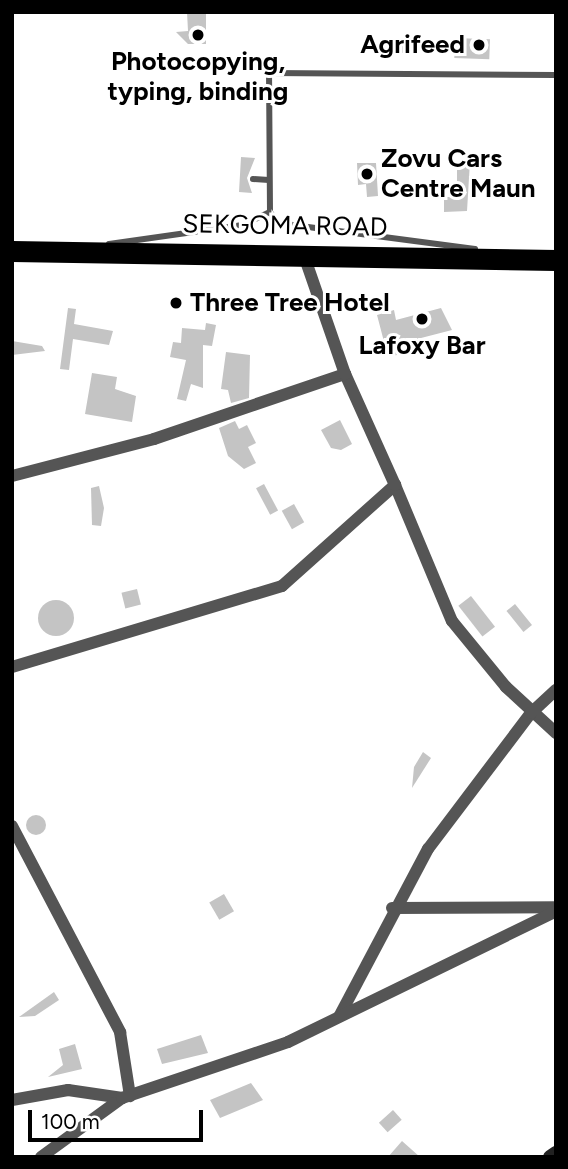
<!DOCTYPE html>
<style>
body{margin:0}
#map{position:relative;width:568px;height:1169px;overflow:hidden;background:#fff;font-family:Figtree,sans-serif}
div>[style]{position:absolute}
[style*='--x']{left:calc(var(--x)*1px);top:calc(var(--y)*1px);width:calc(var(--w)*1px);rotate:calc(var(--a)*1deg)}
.building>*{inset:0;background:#c4c4c4;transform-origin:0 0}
.round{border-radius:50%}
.lane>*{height:6px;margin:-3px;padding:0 3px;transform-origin:3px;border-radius:3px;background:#555}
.street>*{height:12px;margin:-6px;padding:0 6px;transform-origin:6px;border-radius:6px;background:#555}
.secondary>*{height:14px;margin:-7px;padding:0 7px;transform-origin:7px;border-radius:7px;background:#222}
.highway>*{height:21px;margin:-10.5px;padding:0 10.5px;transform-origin:10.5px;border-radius:10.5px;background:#000}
.dots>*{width:19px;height:19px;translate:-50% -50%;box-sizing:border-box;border:4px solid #fff;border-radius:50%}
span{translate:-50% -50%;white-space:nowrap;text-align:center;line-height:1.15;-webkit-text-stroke:6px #fff;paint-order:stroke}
.poi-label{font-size:26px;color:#000;font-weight:700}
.right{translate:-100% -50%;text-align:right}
.left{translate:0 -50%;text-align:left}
.street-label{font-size:26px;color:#000}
.frame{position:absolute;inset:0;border:14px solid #000;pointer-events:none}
.scale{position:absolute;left:28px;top:1110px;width:175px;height:32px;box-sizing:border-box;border:4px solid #000;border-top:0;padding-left:9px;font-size:21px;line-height:24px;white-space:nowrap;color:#000;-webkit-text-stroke:5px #fff;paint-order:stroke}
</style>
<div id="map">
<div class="building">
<div style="clip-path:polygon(187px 12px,206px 12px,206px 44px,188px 44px,176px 32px,188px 31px)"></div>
<div style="left:386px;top:38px;width:33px;height:14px;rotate:3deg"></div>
<div style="left:455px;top:38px;width:35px;height:20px;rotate:2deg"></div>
<div style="clip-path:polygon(241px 157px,255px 158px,247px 178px,252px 193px,239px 192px)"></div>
<div style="clip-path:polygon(457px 162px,470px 162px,467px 211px,444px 212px,444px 197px,457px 197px)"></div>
<div style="clip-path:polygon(357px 163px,376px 163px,378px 196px,367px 197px,366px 184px,358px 185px)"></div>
<div style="clip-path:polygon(68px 308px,76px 309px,74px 324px,113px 331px,109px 345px,73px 339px,69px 370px,60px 369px)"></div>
<div style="clip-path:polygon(441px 308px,452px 330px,394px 345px,397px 355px,388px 357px,377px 315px,394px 310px,396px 320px)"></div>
<div style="clip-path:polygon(206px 323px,216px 325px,212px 346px,203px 345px,203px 388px,191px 384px,186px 401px,177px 399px,186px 360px,170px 357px,173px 342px,181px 343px,182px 328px,205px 330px)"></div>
<div style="clip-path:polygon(12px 341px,42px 346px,45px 351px,12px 355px)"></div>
<div style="clip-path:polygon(226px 352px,250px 355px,249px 398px,231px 403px,228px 390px,221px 389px)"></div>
<div style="clip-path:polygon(92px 373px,117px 377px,115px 389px,136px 396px,132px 422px,85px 414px)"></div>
<div style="clip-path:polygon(340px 420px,352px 444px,341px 450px,331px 448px,321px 430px)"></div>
<div style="clip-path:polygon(235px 421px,239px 429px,247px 425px,256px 443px,248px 447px,256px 463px,244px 469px,228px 456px,219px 428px)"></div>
<div style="left:264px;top:484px;width:30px;height:9px;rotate:62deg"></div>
<div style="clip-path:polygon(99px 486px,104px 508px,101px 526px,92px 525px,91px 488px)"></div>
<div style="left:294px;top:504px;width:21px;height:14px;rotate:61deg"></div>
<div style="left:137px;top:589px;width:16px;height:16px;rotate:76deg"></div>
<div style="left:471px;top:596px;width:39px;height:16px;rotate:52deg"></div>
<div class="round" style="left:38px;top:600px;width:36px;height:36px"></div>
<div style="left:515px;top:604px;width:27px;height:11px;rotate:51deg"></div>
<div style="clip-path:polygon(423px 752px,431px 758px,412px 788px,414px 767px)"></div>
<div class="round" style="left:26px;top:815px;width:20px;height:20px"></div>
<div style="left:224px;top:894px;width:20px;height:17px;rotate:60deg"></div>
<div style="clip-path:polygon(54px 992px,59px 1000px,35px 1016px,19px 1017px)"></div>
<div style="clip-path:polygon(201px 1035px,208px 1053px,162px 1064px,157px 1049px)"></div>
<div style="clip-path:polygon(75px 1044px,82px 1069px,48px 1077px,63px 1065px,59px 1049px)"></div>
<div style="clip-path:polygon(251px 1083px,263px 1100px,220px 1118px,210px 1100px)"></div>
<div style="left:393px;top:1110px;width:13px;height:19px;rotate:48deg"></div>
<div style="clip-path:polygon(402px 1141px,420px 1157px,388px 1157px)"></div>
</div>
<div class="lane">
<div style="--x:253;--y:179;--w:16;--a:4"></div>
<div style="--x:109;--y:244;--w:135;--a:-8.1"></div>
<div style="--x:243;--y:225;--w:30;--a:-26"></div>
<div style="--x:475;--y:249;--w:199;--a:-172.5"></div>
<div style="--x:278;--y:223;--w:14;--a:-126"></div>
<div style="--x:270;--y:212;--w:139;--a:-90.4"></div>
<div style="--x:269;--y:73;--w:287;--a:0.4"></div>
</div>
<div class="street">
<div style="--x:12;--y:476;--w:147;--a:-14.6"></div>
<div style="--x:154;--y:439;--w:202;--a:-18.8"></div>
<div style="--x:395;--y:485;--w:147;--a:67.3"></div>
<div style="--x:452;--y:621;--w:85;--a:50.7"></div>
<div style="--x:506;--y:687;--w:68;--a:42.6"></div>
<div style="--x:12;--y:667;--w:282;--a:-16.7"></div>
<div style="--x:282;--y:586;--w:152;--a:-41.8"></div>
<div style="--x:395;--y:485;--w:122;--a:-114.2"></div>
<div style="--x:345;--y:374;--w:128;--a:-109.1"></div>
<div style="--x:12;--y:826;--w:233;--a:62.3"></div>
<div style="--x:120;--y:1032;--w:65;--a:81.1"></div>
<div style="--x:392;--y:908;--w:164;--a:-0.3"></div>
<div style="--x:340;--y:1015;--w:188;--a:-62.1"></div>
<div style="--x:428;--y:849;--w:171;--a:-52.9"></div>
<div style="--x:531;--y:713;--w:34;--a:-43"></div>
<div style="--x:12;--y:1100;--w:57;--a:-10.1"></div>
<div style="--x:68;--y:1090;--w:55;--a:8.4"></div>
<div style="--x:41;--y:1157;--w:100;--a:-36.1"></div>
<div style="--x:122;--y:1098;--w:175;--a:-18.6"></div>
<div style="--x:288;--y:1042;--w:298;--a:-26"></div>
</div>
<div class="secondary">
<div style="--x:550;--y:1157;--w:7;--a:-34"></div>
</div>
<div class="highway">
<div style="--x:12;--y:251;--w:544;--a:0.95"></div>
</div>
<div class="dots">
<div style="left:198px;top:35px;background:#000"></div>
<div style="left:479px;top:45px;background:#000"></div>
<div style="left:367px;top:174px;background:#000"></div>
<div style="left:176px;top:303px;background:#000"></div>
<div style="left:422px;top:319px;background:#000"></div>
</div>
<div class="poi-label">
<span class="right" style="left:465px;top:45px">Agrifeed</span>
<span style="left:198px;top:77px">Photocopying,<br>typing, binding</span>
<span class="left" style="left:381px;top:174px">Zovu Cars<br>Centre Maun</span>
<span class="left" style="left:190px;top:303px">Three Tree Hotel</span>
<span style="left:422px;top:346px">Lafoxy Bar</span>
</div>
<div class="street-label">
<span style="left:285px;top:226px;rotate:1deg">SEKGOMA ROAD</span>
</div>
<div class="frame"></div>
<div class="scale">100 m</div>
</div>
